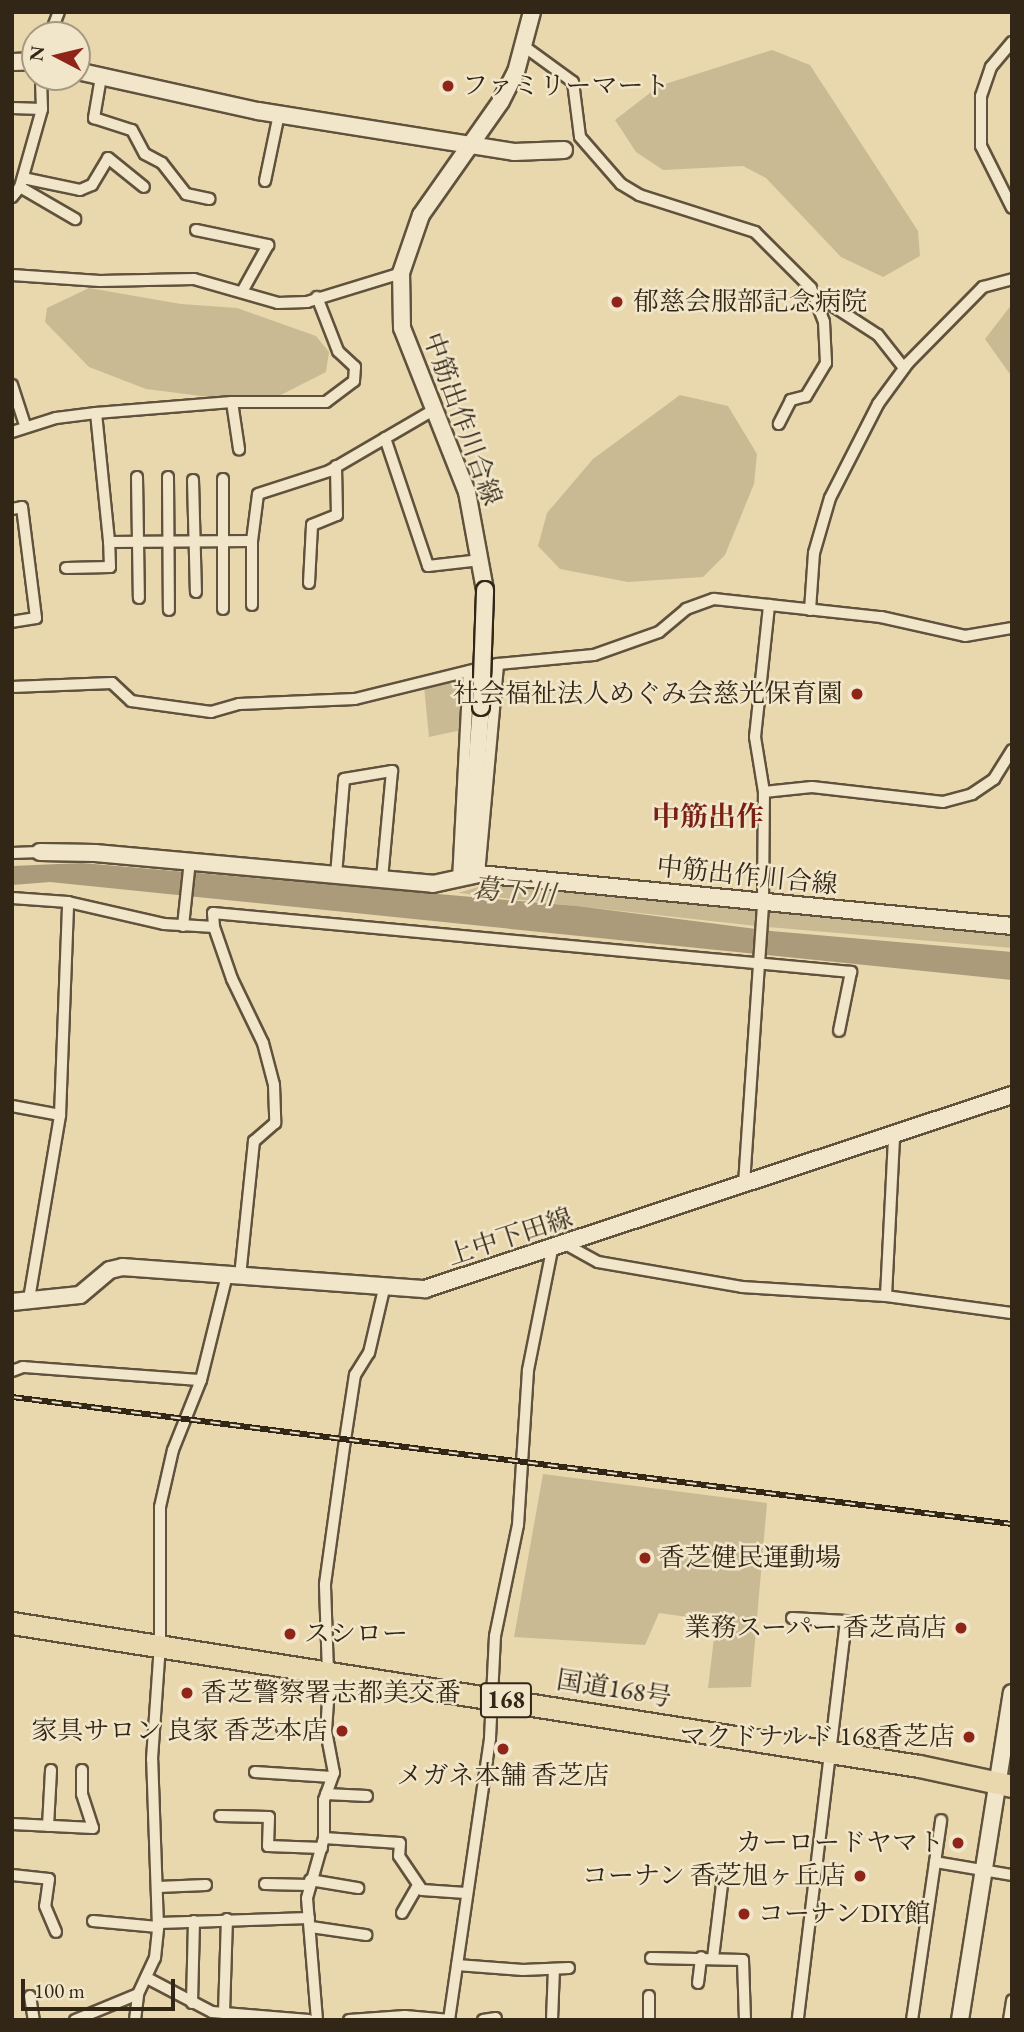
<!DOCTYPE html>
<meta charset="utf-8">
<style>
body{margin:0}
#map{position:relative;width:1024px;height:2032px;overflow:hidden;background:#e9d8ae;font-family:"EB Garamond","Noto Serif JP",serif}
div>[style]{position:absolute}
[style*='--x']{left:calc(var(--x)*1px);top:calc(var(--y)*1px);width:calc(var(--w)*1px);rotate:calc(var(--a)*1deg)}
.green>*{inset:0;background:#caba94}
.water>*{inset:0;background:#ab9b7a}
.roads{filter:drop-shadow(2px 0 #60523c) drop-shadow(-2px 0 #60523c) drop-shadow(0 2px #60523c) drop-shadow(0 -2px #60523c)}
.street>*{height:10px;margin:-5px;padding:0 5px;transform-origin:5px;border-radius:5px;background:#f1e6ca}
.secondary>*{height:16px;margin:-8px;padding:0 8px;transform-origin:8px;border-radius:8px;background:#f1e6ca}
.highway>*{height:21px;margin:-10.5px;padding:0 10.5px;transform-origin:10.5px;border-radius:10.5px;background:#e9d8ae}
.rail>*{height:6px;margin-top:-3px;transform-origin:0;background:repeating-linear-gradient(90deg,#f1e6ca 0 10px,#322616 0 20px);box-sizing:border-box;border-block:2px solid #322616}
.bridges{filter:drop-shadow(2px 0 #322616) drop-shadow(-2px 0 #322616) drop-shadow(0 2px #322616) drop-shadow(0 -2px #322616)}
.secondary-bridge>*{height:16px;margin:-8px;padding:0 8px;transform-origin:8px;border-radius:8px;background:#f1e6ca}
.dots>*{width:19px;height:19px;translate:-50% -50%;box-sizing:border-box;border:4px solid #f1e6ca;border-radius:50%}
span{translate:-50% -50%;white-space:nowrap;text-align:center;line-height:1.15;-webkit-text-stroke:5px #f1e6ca;paint-order:stroke}
.shield-label span{padding:2px 5px;background:#f1e6ca;border:2px solid;border-radius:5px;-webkit-text-stroke-width:0}
.shield-label{font-size:24px;color:#322616;font-weight:700}
.poi-label{font-size:26px;color:#322616}
.left{translate:0 -50%;text-align:left}
.right{translate:-100% -50%;text-align:right}
.street-label{font-size:26px;color:#322616}
.neighbourhood-label{font-size:28px;color:#7a1f14;font-weight:700}
.water-label{font-size:28px;color:#564934;font-style:italic}
.frame{position:absolute;inset:0;border:14px solid #322616;pointer-events:none}
.north{position:absolute;left:21px;top:21px;width:70px;height:70px;box-sizing:border-box;background:#f1e6ca;border:2px solid #a59982;border-radius:50%;rotate:277deg;font-size:19px;font-weight:700;line-height:28px;text-align:center;color:#322616}
.north::after{content:'';display:block;margin:auto;width:24px;height:32px;background:#8f2418;clip-path:polygon(50% 0,100% 100%,50% 72%,0 100%)}
.scale{position:absolute;left:21px;top:1979px;width:154px;height:32px;box-sizing:border-box;border:4px solid #322616;border-top:0;padding-left:9px;font-size:21px;line-height:24px;white-space:nowrap;color:#322616;-webkit-text-stroke:5px #f1e6ca;paint-order:stroke}
</style>
<div id="map">
<div class="green">
<div style="clip-path:polygon(772px 50px,810px 65px,918px 231px,920px 256px,883px 277px,841px 257px,766px 178px,743px 166px,663px 170px,636px 152px,615px 120px,659px 86px)"></div>
<div style="clip-path:polygon(89px 288px,181px 304px,237px 308px,316px 336px,329px 352px,326px 372px,263px 404px,146px 389px,89px 367px,45px 322px,47px 308px)"></div>
<div style="clip-path:polygon(1012px 304px,1012px 377px,985px 339px)"></div>
<div style="clip-path:polygon(680px 395px,728px 406px,757px 454px,754px 484px,725px 555px,703px 577px,628px 582px,560px 569px,538px 546px,547px 513px,593px 459px)"></div>
<div style="clip-path:polygon(465px 676px,462px 730px,429px 737px,424px 686px)"></div>
<div style="clip-path:polygon(498px 881px,1012px 929px,1012px 948px,756px 926px,458px 893px)"></div>
<div style="clip-path:polygon(543px 1474px,767px 1503px,751px 1687px,708px 1688px,716px 1621px,659px 1613px,645px 1645px,514px 1637px)"></div>
</div>
<div class="water">
<div style="clip-path:polygon(82px 863px,577px 906px,771px 931px,1012px 952px,1012px 980px,50px 882px,12px 885px,12px 866px)"></div>
</div>
<div class="roads">
<div class="street">
<div style="--x:50;--y:35;--w:25;--a:-69"></div>
<div style="--x:1012;--y:42;--w:33;--a:130"></div>
<div style="--x:991;--y:67;--w:31;--a:109"></div>
<div style="--x:981;--y:96;--w:50;--a:90"></div>
<div style="--x:981;--y:146;--w:69;--a:63.4"></div>
<div style="--x:525;--y:47;--w:59;--a:36.1"></div>
<div style="--x:573;--y:82;--w:55;--a:82.7"></div>
<div style="--x:580;--y:137;--w:62;--a:48.9"></div>
<div style="--x:621;--y:184;--w:21;--a:31"></div>
<div style="--x:639;--y:195;--w:122;--a:17.7"></div>
<div style="--x:755;--y:232;--w:79;--a:45"></div>
<div style="--x:811;--y:288;--w:36;--a:69"></div>
<div style="--x:824;--y:322;--w:41;--a:87.2"></div>
<div style="--x:826;--y:363;--w:39;--a:121"></div>
<div style="--x:806;--y:396;--w:16;--a:165"></div>
<div style="--x:791;--y:400;--w:27;--a:117"></div>
<div style="--x:101;--y:77;--w:42;--a:99.7"></div>
<div style="--x:94;--y:118;--w:40;--a:18"></div>
<div style="--x:132;--y:130;--w:27;--a:62"></div>
<div style="--x:145;--y:154;--w:19;--a:28"></div>
<div style="--x:162;--y:163;--w:39;--a:52"></div>
<div style="--x:186;--y:194;--w:24;--a:12"></div>
<div style="--x:12;--y:108;--w:30;--a:2"></div>
<div style="--x:23;--y:178;--w:58;--a:11.9"></div>
<div style="--x:80;--y:190;--w:13;--a:-23"></div>
<div style="--x:92;--y:185;--w:31;--a:-59"></div>
<div style="--x:108;--y:158;--w:46;--a:38.9"></div>
<div style="--x:265;--y:181;--w:68;--a:-78.2"></div>
<div style="--x:20;--y:187;--w:64;--a:30.2"></div>
<div style="--x:12;--y:197;--w:13;--a:-51"></div>
<div style="--x:20;--y:187;--w:81;--a:-74.2"></div>
<div style="--x:42;--y:109;--w:32;--a:-92"></div>
<div style="--x:196;--y:230;--w:74;--a:11.8"></div>
<div style="--x:268;--y:245;--w:51;--a:119.1"></div>
<div style="--x:12;--y:275;--w:88;--a:3.9"></div>
<div style="--x:100;--y:281;--w:94;--a:-1.2"></div>
<div style="--x:194;--y:279;--w:87;--a:15.9"></div>
<div style="--x:278;--y:303;--w:29;--a:-2"></div>
<div style="--x:307;--y:302;--w:98;--a:-17.1"></div>
<div style="--x:813;--y:293;--w:77;--a:32.9"></div>
<div style="--x:878;--y:335;--w:42;--a:51.8"></div>
<div style="--x:12;--y:385;--w:42;--a:72"></div>
<div style="--x:232;--y:402;--w:48;--a:81.5"></div>
<div style="--x:96;--y:413;--w:136;--a:-4.6"></div>
<div style="--x:232;--y:402;--w:94;--a:0"></div>
<div style="--x:326;--y:402;--w:35;--a:-37"></div>
<div style="--x:354;--y:381;--w:14;--a:-86"></div>
<div style="--x:355;--y:367;--w:23;--a:-137"></div>
<div style="--x:338;--y:351;--w:58;--a:-111.3"></div>
<div style="--x:12;--y:432;--w:46;--a:-17.7"></div>
<div style="--x:56;--y:418;--w:40;--a:-7.1"></div>
<div style="--x:96;--y:413;--w:130;--a:84.2"></div>
<div style="--x:109;--y:542;--w:143;--a:-0.4"></div>
<div style="--x:252;--y:541;--w:47;--a:-82.7"></div>
<div style="--x:258;--y:494;--w:75;--a:-17.9"></div>
<div style="--x:329;--y:471;--w:123;--a:-30.3"></div>
<div style="--x:385;--y:438;--w:135;--a:71.4"></div>
<div style="--x:428;--y:566;--w:53;--a:-6.5"></div>
<div style="--x:137;--y:477;--w:121;--a:89.1"></div>
<div style="--x:168;--y:477;--w:133;--a:89.6"></div>
<div style="--x:223;--y:479;--w:130;--a:90"></div>
<div style="--x:193;--y:480;--w:112;--a:88.5"></div>
<div style="--x:12;--y:509;--w:10;--a:-11"></div>
<div style="--x:22;--y:507;--w:112;--a:82.8"></div>
<div style="--x:36;--y:618;--w:24;--a:171"></div>
<div style="--x:252;--y:541;--w:64;--a:90"></div>
<div style="--x:66;--y:568;--w:44;--a:-1.3"></div>
<div style="--x:110;--y:567;--w:25;--a:-92"></div>
<div style="--x:309;--y:583;--w:58;--a:-87"></div>
<div style="--x:312;--y:525;--w:27;--a:-22"></div>
<div style="--x:337;--y:515;--w:49;--a:-91.2"></div>
<div style="--x:810;--y:610;--w:57;--a:-86"></div>
<div style="--x:814;--y:553;--w:57;--a:-73.8"></div>
<div style="--x:830;--y:498;--w:106;--a:-62.9"></div>
<div style="--x:878;--y:404;--w:51;--a:-53.8"></div>
<div style="--x:908;--y:363;--w:107;--a:-45.4"></div>
<div style="--x:983;--y:287;--w:30;--a:-15"></div>
<div style="--x:12;--y:687;--w:100;--a:-2.3"></div>
<div style="--x:112;--y:683;--w:26;--a:43"></div>
<div style="--x:131;--y:701;--w:81;--a:7.8"></div>
<div style="--x:211;--y:712;--w:29;--a:-16"></div>
<div style="--x:239;--y:704;--w:116;--a:-2.5"></div>
<div style="--x:355;--y:699;--w:147;--a:-13.8"></div>
<div style="--x:498;--y:664;--w:96;--a:-5.4"></div>
<div style="--x:594;--y:655;--w:69;--a:-19.5"></div>
<div style="--x:659;--y:632;--w:35;--a:-40"></div>
<div style="--x:686;--y:609;--w:30;--a:-20"></div>
<div style="--x:714;--y:599;--w:168;--a:6.2"></div>
<div style="--x:881;--y:617;--w:86;--a:12.7"></div>
<div style="--x:965;--y:636;--w:48;--a:-9.7"></div>
<div style="--x:764;--y:792;--w:48;--a:-5.9"></div>
<div style="--x:812;--y:787;--w:132;--a:6.5"></div>
<div style="--x:943;--y:802;--w:30;--a:-15"></div>
<div style="--x:972;--y:794;--w:27;--a:-34"></div>
<div style="--x:994;--y:779;--w:34;--a:-58"></div>
<div style="--x:12;--y:853;--w:28;--a:-2"></div>
<div style="--x:479;--y:874;--w:211;--a:-84.8"></div>
<div style="--x:336;--y:875;--w:96;--a:-85.2"></div>
<div style="--x:344;--y:779;--w:49;--a:-9.5"></div>
<div style="--x:392;--y:771;--w:108;--a:95.3"></div>
<div style="--x:458;--y:880;--w:209;--a:-87"></div>
<div style="--x:12;--y:898;--w:56;--a:4.1"></div>
<div style="--x:68;--y:902;--w:98;--a:12.9"></div>
<div style="--x:164;--y:924;--w:50;--a:3.4"></div>
<div style="--x:214;--y:927;--w:14;--a:-94"></div>
<div style="--x:213;--y:913;--w:641;--a:5.28"></div>
<div style="--x:851;--y:972;--w:60;--a:101.5"></div>
<div style="--x:183;--y:926;--w:65;--a:-83.9"></div>
<div style="--x:214;--y:927;--w:55;--a:70.9"></div>
<div style="--x:232;--y:979;--w:71;--a:64.2"></div>
<div style="--x:263;--y:1043;--w:43;--a:75.3"></div>
<div style="--x:274;--y:1085;--w:38;--a:88"></div>
<div style="--x:275;--y:1123;--w:28;--a:139"></div>
<div style="--x:254;--y:1141;--w:136;--a:95.9"></div>
<div style="--x:12;--y:1106;--w:49;--a:10.6"></div>
<div style="--x:744;--y:1184;--w:283;--a:-86.1"></div>
<div style="--x:763;--y:902;--w:110;--a:-89.5"></div>
<div style="--x:764;--y:792;--w:56;--a:-99.3"></div>
<div style="--x:755;--y:737;--w:133;--a:-83.9"></div>
<div style="--x:567;--y:1245;--w:35;--a:29"></div>
<div style="--x:598;--y:1262;--w:146;--a:9.8"></div>
<div style="--x:742;--y:1287;--w:144;--a:3.6"></div>
<div style="--x:886;--y:1296;--w:127;--a:7.7"></div>
<div style="--x:886;--y:1296;--w:160;--a:-87.1"></div>
<div style="--x:29;--y:1299;--w:187;--a:-80.4"></div>
<div style="--x:60;--y:1115;--w:213;--a:-87.8"></div>
<div style="--x:12;--y:1371;--w:12;--a:-20"></div>
<div style="--x:23;--y:1367;--w:178;--a:4.2"></div>
<div style="--x:792;--y:1618;--w:54;--a:3.2"></div>
<div style="--x:846;--y:1621;--w:402;--a:96.9"></div>
<div style="--x:328;--y:1672;--w:88;--a:-92"></div>
<div style="--x:325;--y:1584;--w:145;--a:-82.1"></div>
<div style="--x:345;--y:1440;--w:66;--a:-81.3"></div>
<div style="--x:355;--y:1375;--w:26;--a:-58"></div>
<div style="--x:369;--y:1353;--w:66;--a:-76.8"></div>
<div style="--x:282;--y:1728;--w:44;--a:3.9"></div>
<div style="--x:255;--y:1772;--w:77;--a:3.7"></div>
<div style="--x:326;--y:1794;--w:41;--a:2.8"></div>
<div style="--x:220;--y:1816;--w:49;--a:1.2"></div>
<div style="--x:269;--y:1817;--w:29;--a:92"></div>
<div style="--x:268;--y:1846;--w:54;--a:2.1"></div>
<div style="--x:12;--y:1824;--w:81;--a:2.8"></div>
<div style="--x:93;--y:1828;--w:36;--a:-108"></div>
<div style="--x:82;--y:1794;--w:24;--a:-90"></div>
<div style="--x:48;--y:1826;--w:56;--a:-86.9"></div>
<div style="--x:324;--y:1838;--w:76;--a:3.8"></div>
<div style="--x:400;--y:1843;--w:13;--a:94"></div>
<div style="--x:399;--y:1856;--w:41;--a:55.9"></div>
<div style="--x:422;--y:1890;--w:44;--a:3.9"></div>
<div style="--x:935;--y:1862;--w:78;--a:9.6"></div>
<div style="--x:12;--y:1875;--w:37;--a:6"></div>
<div style="--x:49;--y:1879;--w:27;--a:98"></div>
<div style="--x:45;--y:1906;--w:28;--a:67"></div>
<div style="--x:310;--y:1880;--w:49;--a:9.5"></div>
<div style="--x:265;--y:1884;--w:44;--a:1.3"></div>
<div style="--x:158;--y:1887;--w:48;--a:-2.4"></div>
<div style="--x:402;--y:1913;--w:32;--a:-60"></div>
<div style="--x:93;--y:1921;--w:65;--a:5.3"></div>
<div style="--x:159;--y:1923;--w:150;--a:-1.9"></div>
<div style="--x:311;--y:1927;--w:56;--a:8.3"></div>
<div style="--x:651;--y:1958;--w:92;--a:1.2"></div>
<div style="--x:743;--y:1960;--w:60;--a:88.1"></div>
<div style="--x:713;--y:1958;--w:83;--a:-83"></div>
<div style="--x:457;--y:1965;--w:66;--a:4.3"></div>
<div style="--x:523;--y:1970;--w:46;--a:-2.5"></div>
<div style="--x:147;--y:1978;--w:73;--a:27.6"></div>
<div style="--x:212;--y:2012;--w:97;--a:4.7"></div>
<div style="--x:698;--y:1983;--w:26;--a:-83"></div>
<div style="--x:30;--y:1996;--w:24;--a:81"></div>
<div style="--x:192;--y:2003;--w:82;--a:-88.6"></div>
<div style="--x:224;--y:2013;--w:94;--a:-88.2"></div>
<div style="--x:75;--y:2020;--w:68;--a:-22.4"></div>
<div style="--x:135;--y:2020;--w:26;--a:-83"></div>
<div style="--x:138;--y:1994;--w:40;--a:-65"></div>
<div style="--x:155;--y:1958;--w:31;--a:-84"></div>
<div style="--x:158;--y:1927;--w:168;--a:-92"></div>
<div style="--x:152;--y:1759;--w:113;--a:-86"></div>
<div style="--x:160;--y:1646;--w:139;--a:-90"></div>
<div style="--x:160;--y:1507;--w:58;--a:-77.2"></div>
<div style="--x:173;--y:1450;--w:75;--a:-68.2"></div>
<div style="--x:201;--y:1380;--w:108;--a:-76.1"></div>
<div style="--x:317;--y:2020;--w:122;--a:-94.7"></div>
<div style="--x:307;--y:1898;--w:62;--a:-74.2"></div>
<div style="--x:324;--y:1838;--w:38;--a:-90"></div>
<div style="--x:324;--y:1800;--w:29;--a:-70"></div>
<div style="--x:334;--y:1773;--w:43;--a:-100.8"></div>
<div style="--x:326;--y:1731;--w:59;--a:-86.1"></div>
<div style="--x:349;--y:2020;--w:56;--a:-4.1"></div>
<div style="--x:405;--y:2016;--w:45;--a:5.1"></div>
<div style="--x:449;--y:2020;--w:285;--a:-81.7"></div>
<div style="--x:490;--y:1738;--w:102;--a:-87.2"></div>
<div style="--x:495;--y:1636;--w:113;--a:-78.3"></div>
<div style="--x:518;--y:1525;--w:155;--a:-86.3"></div>
<div style="--x:528;--y:1370;--w:122;--a:-78.7"></div>
<div style="--x:483;--y:2020;--w:13;--a:-9"></div>
<div style="--x:552;--y:2020;--w:51;--a:-87.8"></div>
<div style="--x:649;--y:2020;--w:24;--a:-90"></div>
<div style="--x:912;--y:2020;--w:202;--a:-81.7"></div>
<div style="--x:1009;--y:2020;--w:20;--a:-81"></div>
</div>
<div class="secondary">
<div style="--x:12;--y:62;--w:23;--a:-2"></div>
<div style="--x:77;--y:71;--w:185;--a:12.5"></div>
<div style="--x:258;--y:111;--w:259;--a:9.1"></div>
<div style="--x:514;--y:152;--w:50;--a:-2.3"></div>
<div style="--x:485;--y:590;--w:100;--a:-100.4"></div>
<div style="--x:467;--y:492;--w:176;--a:-111.6"></div>
<div style="--x:402;--y:328;--w:55;--a:-91"></div>
<div style="--x:401;--y:273;--w:61;--a:-71"></div>
<div style="--x:421;--y:215;--w:139;--a:-54.9"></div>
<div style="--x:501;--y:101;--w:33;--a:-63"></div>
<div style="--x:516;--y:72;--w:62;--a:-75.1"></div>
<div style="--x:40;--y:852;--w:55;--a:1"></div>
<div style="--x:95;--y:853;--w:339;--a:5.2"></div>
<div style="--x:433;--y:884;--w:47;--a:-12.3"></div>
<div style="--x:479;--y:874;--w:536;--a:5.57"></div>
<div style="--x:468;--y:876;--w:169;--a:-85.6"></div>
<div style="--x:12;--y:1302;--w:68;--a:-5.9"></div>
<div style="--x:80;--y:1295;--w:39;--a:-40"></div>
<div style="--x:110;--y:1270;--w:13;--a:-13"></div>
<div style="--x:123;--y:1267;--w:303;--a:4.2"></div>
<div style="--x:425;--y:1289;--w:618;--a:-18.29"></div>
<div style="--x:960;--y:2020;--w:331;--a:-81"></div>
</div>
<div class="highway">
<div style="--x:12;--y:1623;--w:918;--a:8.96"></div>
<div style="--x:919;--y:1766;--w:95;--a:12.1"></div>
</div>
</div>
<div class="rail">
<div style="--x:12;--y:1397;--w:1008;--a:7.24"></div>
</div>
<div class="bridges">
<div class="secondary-bridge">
<div style="--x:481;--y:707;--w:117;--a:-88"></div>
</div>
</div>
<div class="dots">
<div style="left:448px;top:86px;background:#8f2418"></div>
<div style="left:617px;top:302px;background:#8f2418"></div>
<div style="left:857px;top:694px;background:#8f2418"></div>
<div style="left:645px;top:1558px;background:#8f2418"></div>
<div style="left:961px;top:1628px;background:#8f2418"></div>
<div style="left:290px;top:1634px;background:#8f2418"></div>
<div style="left:187px;top:1693px;background:#8f2418"></div>
<div style="left:342px;top:1731px;background:#8f2418"></div>
<div style="left:969px;top:1737px;background:#8f2418"></div>
<div style="left:503px;top:1749px;background:#8f2418"></div>
<div style="left:958px;top:1843px;background:#8f2418"></div>
<div style="left:860px;top:1876px;background:#8f2418"></div>
<div style="left:744px;top:1914px;background:#8f2418"></div>
</div>
<div class="shield-label">
<span style="left:506px;top:1700px">168</span>
</div>
<div class="poi-label">
<span class="left" style="left:462px;top:86px">ファミリーマート</span>
<span class="left" style="left:633px;top:302px">郁慈会服部記念病院</span>
<span class="right" style="left:843px;top:694px">社会福祉法人めぐみ会慈光保育園</span>
<span class="left" style="left:659px;top:1558px">香芝健民運動場</span>
<span class="right" style="left:947px;top:1628px">業務スーパー 香芝高店</span>
<span class="left" style="left:304px;top:1634px">スシロー</span>
<span class="left" style="left:201px;top:1693px">香芝警察署志都美交番</span>
<span class="right" style="left:328px;top:1731px">家具サロン 良家 香芝本店</span>
<span class="right" style="left:955px;top:1737px">マクドナルド 168香芝店</span>
<span style="left:503px;top:1776px">メガネ本舗 香芝店</span>
<span class="right" style="left:944px;top:1843px">カーロードヤマト</span>
<span class="right" style="left:846px;top:1876px">コーナン 香芝旭ヶ丘店</span>
<span class="left" style="left:758px;top:1914px">コーナンDIY館</span>
</div>
<div class="street-label">
<span style="left:462px;top:419px;rotate:70deg">中筋出作川合線</span>
<span style="left:747px;top:876px;rotate:6deg">中筋出作川合線</span>
<span style="left:510px;top:1237px;rotate:-18deg">上中下田線</span>
<span style="left:614px;top:1689px;rotate:9deg">国道168号</span>
</div>
<div class="neighbourhood-label">
<span style="left:708px;top:816px">中筋出作</span>
</div>
<div class="water-label">
<span style="left:514px;top:891px;rotate:5deg">葛下川</span>
</div>
<div class="frame"></div>
<div class="north">N</div>
<div class="scale">100 m</div>
</div>
